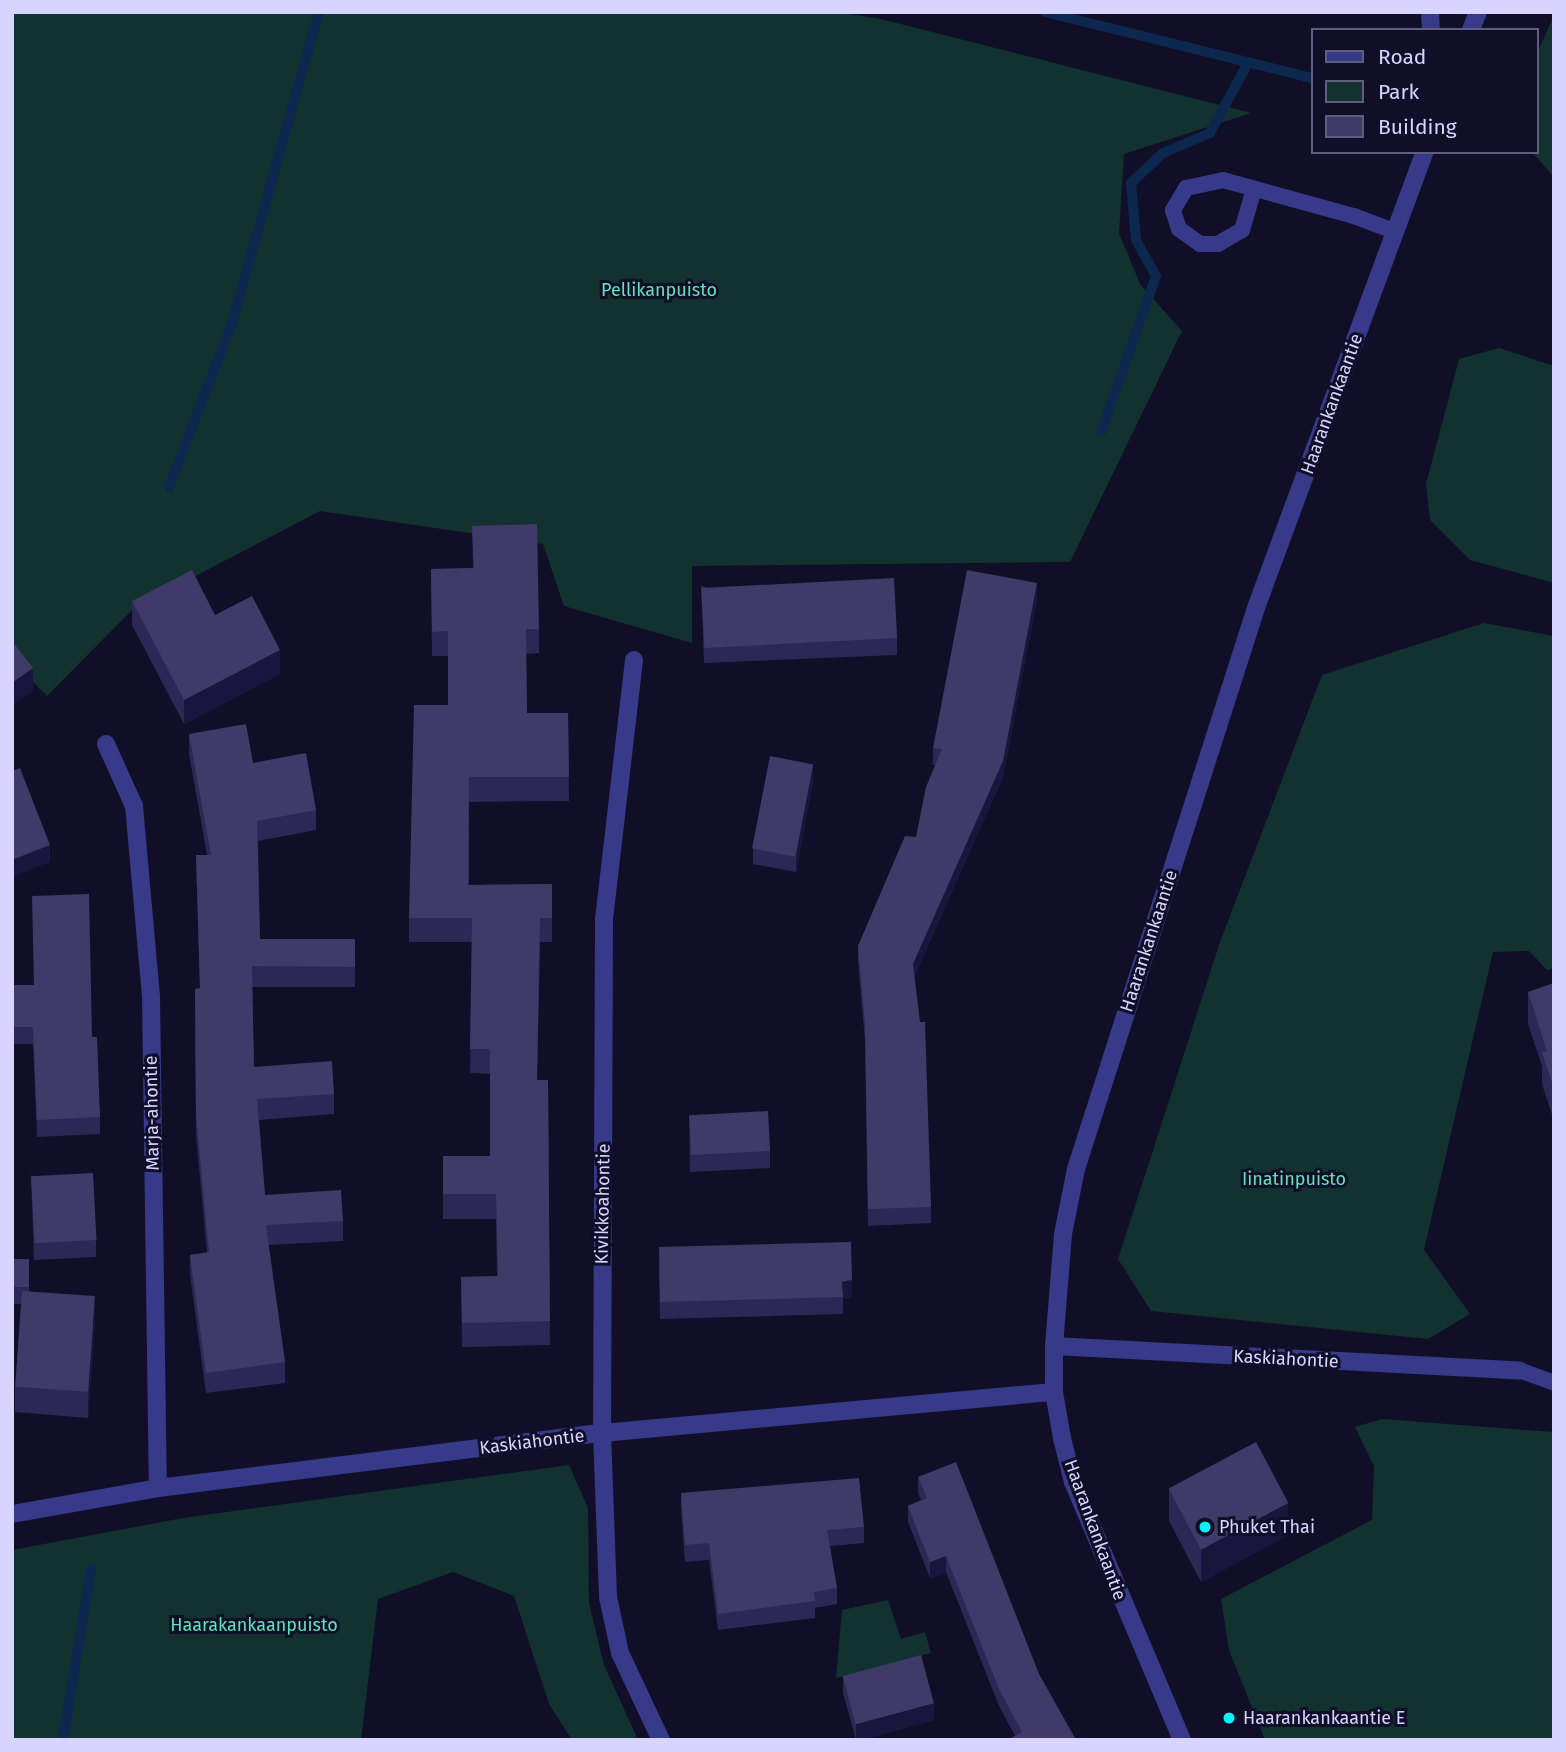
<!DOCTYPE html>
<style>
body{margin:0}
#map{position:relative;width:1566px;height:1752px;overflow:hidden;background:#110e28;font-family:"Fira Sans",sans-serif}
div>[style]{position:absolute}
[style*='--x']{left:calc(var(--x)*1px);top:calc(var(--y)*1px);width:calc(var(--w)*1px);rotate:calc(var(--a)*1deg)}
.green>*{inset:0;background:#11322f}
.stream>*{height:10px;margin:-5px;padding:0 5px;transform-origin:5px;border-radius:5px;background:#0c284e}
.service>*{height:16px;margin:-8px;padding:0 8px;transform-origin:8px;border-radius:8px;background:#373989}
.minor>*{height:18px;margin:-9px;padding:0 9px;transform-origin:9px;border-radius:9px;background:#373989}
.tertiary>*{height:18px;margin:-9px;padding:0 9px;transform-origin:9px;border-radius:9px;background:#373989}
.wall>*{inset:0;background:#2d2756}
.shaded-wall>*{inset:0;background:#1a153c}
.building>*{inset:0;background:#3f3a68;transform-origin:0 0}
.dots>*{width:19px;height:19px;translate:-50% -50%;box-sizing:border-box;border:4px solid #110e28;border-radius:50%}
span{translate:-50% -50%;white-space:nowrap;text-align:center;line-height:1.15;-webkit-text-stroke:6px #110e28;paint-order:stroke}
.park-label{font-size:18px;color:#5be5bb}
.street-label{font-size:18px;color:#d7d5ff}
.poi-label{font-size:18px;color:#d7d5ff}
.left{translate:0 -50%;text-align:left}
.frame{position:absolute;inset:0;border:14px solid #d7d5ff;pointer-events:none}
.legend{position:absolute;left:1311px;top:28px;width:228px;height:126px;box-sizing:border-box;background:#110e28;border:2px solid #605e7e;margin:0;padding:9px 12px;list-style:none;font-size:21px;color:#d7d5ff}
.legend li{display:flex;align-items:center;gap:14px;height:35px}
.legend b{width:35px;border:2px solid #605e7e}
</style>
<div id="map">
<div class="green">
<div style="clip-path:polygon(12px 12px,837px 12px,881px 19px,1251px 113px,1124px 154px,1119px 233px,1140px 284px,1182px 331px,1070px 562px,692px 566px,692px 643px,564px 606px,543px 544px,320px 511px,134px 608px,47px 696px,12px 661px)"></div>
<div style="clip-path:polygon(1554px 15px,1554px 177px,1532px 152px,1536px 152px,1536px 56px)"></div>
<div style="clip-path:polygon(1499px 348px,1554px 366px,1554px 583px,1470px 560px,1430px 520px,1426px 484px,1459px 359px)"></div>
<div style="clip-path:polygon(1484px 623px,1554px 636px,1554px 968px,1547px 970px,1529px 951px,1493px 952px,1424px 1250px,1470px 1314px,1428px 1339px,1151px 1311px,1118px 1259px,1220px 942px,1322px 675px)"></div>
<div style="clip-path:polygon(1382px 1419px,1554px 1432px,1554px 1740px,1265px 1740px,1229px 1650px,1221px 1599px,1372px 1520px,1374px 1466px,1355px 1427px)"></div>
<div style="clip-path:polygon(569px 1465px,588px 1508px,589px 1603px,604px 1665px,638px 1740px,572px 1740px,549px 1704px,514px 1596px,453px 1572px,378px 1599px,361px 1740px,12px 1740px,12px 1550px,183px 1518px)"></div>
<div style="clip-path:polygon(888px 1600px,901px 1639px,925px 1632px,931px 1653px,836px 1678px,842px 1610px)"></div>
</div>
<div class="stream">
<div style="--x:1045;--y:12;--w:275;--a:13.9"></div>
<div style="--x:1101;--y:432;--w:165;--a:-70.6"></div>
<div style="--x:1156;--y:276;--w:41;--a:-119.1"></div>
<div style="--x:1136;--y:240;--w:57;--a:-95"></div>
<div style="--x:1131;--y:183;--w:44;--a:-43.2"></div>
<div style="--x:1163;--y:153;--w:51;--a:-23.1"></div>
<div style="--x:1210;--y:133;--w:80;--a:-61.5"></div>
<div style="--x:169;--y:487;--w:176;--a:-69"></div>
<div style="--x:232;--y:323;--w:323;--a:-74.4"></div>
<div style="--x:63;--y:1740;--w:173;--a:-80.7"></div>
</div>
<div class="service">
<div style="--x:1254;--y:189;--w:43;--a:106.3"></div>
<div style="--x:1242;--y:230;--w:28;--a:150"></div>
<div style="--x:1218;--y:244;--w:18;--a:180"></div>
<div style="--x:1200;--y:244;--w:26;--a:-144"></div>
<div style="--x:1179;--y:229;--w:20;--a:-108"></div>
<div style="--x:1173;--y:210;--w:26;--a:-59"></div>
<div style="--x:1186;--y:188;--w:38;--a:-12"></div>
<div style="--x:1223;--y:180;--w:136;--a:15.4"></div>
<div style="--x:1354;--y:216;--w:45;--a:20.9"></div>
<div style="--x:1519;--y:1370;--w:37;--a:20"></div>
</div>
<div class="minor">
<div style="--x:1430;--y:12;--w:18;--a:87"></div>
<div style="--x:634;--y:660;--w:262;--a:96.6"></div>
<div style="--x:604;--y:920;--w:513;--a:90.22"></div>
<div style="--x:602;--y:1433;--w:164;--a:87.9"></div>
<div style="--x:608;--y:1597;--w:57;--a:77.9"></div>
<div style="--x:620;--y:1653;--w:96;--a:64.8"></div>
<div style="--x:106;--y:744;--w:68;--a:65.7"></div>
<div style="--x:134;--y:806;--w:191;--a:84.9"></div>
<div style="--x:151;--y:996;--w:492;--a:89.2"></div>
<div style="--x:1054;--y:1346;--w:466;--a:3"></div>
</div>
<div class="tertiary">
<div style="--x:1471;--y:30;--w:19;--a:-69"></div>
<div style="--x:12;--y:1514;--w:148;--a:-10.1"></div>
<div style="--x:158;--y:1488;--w:447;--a:-7.1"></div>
<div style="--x:602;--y:1433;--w:454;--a:-5.2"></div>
<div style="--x:1182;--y:1740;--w:280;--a:-112.9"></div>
<div style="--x:1073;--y:1482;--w:45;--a:-104"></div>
<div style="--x:1062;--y:1438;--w:47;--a:-99.9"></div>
<div style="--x:1054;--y:1392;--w:46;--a:-90"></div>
<div style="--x:1054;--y:1346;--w:112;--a:-85.4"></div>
<div style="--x:1063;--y:1234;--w:66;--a:-78.7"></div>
<div style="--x:1076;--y:1169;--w:592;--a:-72.21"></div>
<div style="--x:1257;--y:605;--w:483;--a:-69.7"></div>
</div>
<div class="wall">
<div style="clip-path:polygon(472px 526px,539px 629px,539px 653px,526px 654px,527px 713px,568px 713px,569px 801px,469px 802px,469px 885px,552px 884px,552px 942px,540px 942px,537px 1080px,548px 1080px,550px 1345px,462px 1347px,461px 1277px,497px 1276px,496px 1219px,443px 1219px,443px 1156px,490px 1156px,490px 1074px,470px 1073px,472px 942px,409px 942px,409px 918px,448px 705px,448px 656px,432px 656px,431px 569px,473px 568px)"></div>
<div style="clip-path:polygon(701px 586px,897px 638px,897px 655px,704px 663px)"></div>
<div style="clip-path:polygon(1037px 599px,1003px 777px,914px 977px,931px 1207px,931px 1223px,868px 1226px,865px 1040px,858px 963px,858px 946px,916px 837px,935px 765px,933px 765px,933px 748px)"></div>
<div style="clip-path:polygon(132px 601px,280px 674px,184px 724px,132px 625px)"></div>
<div style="clip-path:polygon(189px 734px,253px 763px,316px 810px,316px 830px,258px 841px,260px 939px,355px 939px,355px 987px,252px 987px,254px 1067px,334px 1094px,334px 1114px,259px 1120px,265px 1195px,343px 1221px,343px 1241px,268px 1245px,285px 1362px,285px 1383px,206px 1393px,190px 1275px,190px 1255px,207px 1253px,196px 1135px,195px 989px,200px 989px,196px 855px,207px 855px,189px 754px)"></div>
<div style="clip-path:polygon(813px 781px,796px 872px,753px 864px,753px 848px)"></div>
<div style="clip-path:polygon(1554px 983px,1554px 1121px,1542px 1084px,1542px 1066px,1528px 1024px,1528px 992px)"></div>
<div style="clip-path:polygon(12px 985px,92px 1037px,100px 1117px,100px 1134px,37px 1137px,33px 1044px,12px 1044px)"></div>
<div style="clip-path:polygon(689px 1115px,770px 1151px,770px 1168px,690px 1172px)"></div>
<div style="clip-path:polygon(31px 1175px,96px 1240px,96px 1257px,34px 1260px)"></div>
<div style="clip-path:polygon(12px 1259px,29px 1259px,29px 1291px,95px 1321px,88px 1418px,15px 1412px,15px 1387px,21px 1304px,12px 1304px)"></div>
<div style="clip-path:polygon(659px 1263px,852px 1297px,843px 1299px,843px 1314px,660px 1319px)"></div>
<div style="clip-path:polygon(918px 1477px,1039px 1674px,1076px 1740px,1015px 1736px,999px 1706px,946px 1572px,930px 1578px,908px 1522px,908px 1506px,921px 1500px,918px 1493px)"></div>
<div style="clip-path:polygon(1169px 1489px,1288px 1535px,1201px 1582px,1169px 1521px)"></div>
<div style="clip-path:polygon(681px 1493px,864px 1527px,864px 1543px,830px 1546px,837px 1588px,837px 1604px,815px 1608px,815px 1618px,718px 1630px,709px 1560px,685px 1562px,681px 1509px)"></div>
<div style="clip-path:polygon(843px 1676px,934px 1720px,861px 1740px,856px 1740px,843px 1693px)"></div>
</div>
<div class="shaded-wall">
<div style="clip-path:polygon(1037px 583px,1037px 599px,1003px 777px,913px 981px,913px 964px)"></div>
<div style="clip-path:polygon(280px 650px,280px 674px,184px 724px,184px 700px)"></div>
<div style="clip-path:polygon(33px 668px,33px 691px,12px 706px,12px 683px)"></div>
<div style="clip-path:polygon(813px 764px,813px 781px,796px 872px,796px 855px)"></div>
<div style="clip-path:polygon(50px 845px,50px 862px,12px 877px,12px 860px)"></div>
<div style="clip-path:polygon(852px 1280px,852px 1297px,843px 1299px,842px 1282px)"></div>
<div style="clip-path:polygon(95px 1296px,95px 1321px,88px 1418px,88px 1393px)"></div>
<div style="clip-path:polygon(1288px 1503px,1288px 1535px,1201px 1582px,1201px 1550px)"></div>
<div style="clip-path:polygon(946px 1556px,946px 1572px,930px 1578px,930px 1562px)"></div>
<div style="clip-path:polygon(934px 1703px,934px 1720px,861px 1740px,856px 1740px,856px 1724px)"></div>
</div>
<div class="building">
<div style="clip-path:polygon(537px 524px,539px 629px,526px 629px,527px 713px,568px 713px,569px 777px,469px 777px,468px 885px,552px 884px,552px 918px,540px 918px,537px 1080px,548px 1080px,550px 1321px,462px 1323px,461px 1277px,498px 1276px,496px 1194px,443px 1194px,443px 1156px,490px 1156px,490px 1049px,470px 1049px,472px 918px,409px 918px,414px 705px,448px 705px,448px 631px,432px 632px,431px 569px,474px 568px,472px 526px)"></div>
<div style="clip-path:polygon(192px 570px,215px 615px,252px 596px,280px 650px,184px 700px,132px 601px)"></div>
<div style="clip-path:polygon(967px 570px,1037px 583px,1003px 761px,913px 964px,920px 1022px,925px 1022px,931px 1207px,868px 1209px,865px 1023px,858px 946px,905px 836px,916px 837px,926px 787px,942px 749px,933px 748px)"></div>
<div style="left:894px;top:578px;width:60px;height:193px;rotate:87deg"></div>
<div style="clip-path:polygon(12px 641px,33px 668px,12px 683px)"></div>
<div style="clip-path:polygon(246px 724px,253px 763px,306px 753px,316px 810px,257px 821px,260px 939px,355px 939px,355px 967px,252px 966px,254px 1067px,332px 1061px,334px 1094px,257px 1099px,265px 1195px,341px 1190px,343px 1221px,266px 1225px,285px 1362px,206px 1373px,190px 1255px,209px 1252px,196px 1115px,195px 989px,200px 988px,196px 855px,211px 855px,189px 734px)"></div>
<div style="left:770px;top:756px;width:44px;height:94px;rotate:11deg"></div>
<div style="clip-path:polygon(20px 768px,50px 845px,12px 860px,12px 771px)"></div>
<div style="clip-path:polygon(89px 894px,92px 1037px,97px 1037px,100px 1117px,37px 1120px,33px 1027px,12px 1027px,12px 985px,34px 985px,32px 896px)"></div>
<div style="clip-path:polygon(1554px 983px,1554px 1089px,1542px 1052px,1547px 1051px,1528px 992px)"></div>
<div style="left:768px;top:1111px;width:40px;height:79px;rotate:87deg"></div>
<div style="left:93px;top:1173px;width:67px;height:62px;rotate:87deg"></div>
<div style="clip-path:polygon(851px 1242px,852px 1280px,842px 1282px,843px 1297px,660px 1302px,659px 1247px)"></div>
<div style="left:12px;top:1259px;width:17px;height:28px"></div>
<div style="left:22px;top:1291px;width:73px;height:96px;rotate:4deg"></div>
<div style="left:1256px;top:1442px;width:69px;height:99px;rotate:62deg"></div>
<div style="clip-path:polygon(956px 1462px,1039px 1674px,1076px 1740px,1007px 1740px,1022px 1732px,999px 1689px,946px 1556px,930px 1562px,908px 1506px,927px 1498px,918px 1477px)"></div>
<div style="clip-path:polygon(859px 1478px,864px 1527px,827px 1530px,837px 1588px,814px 1592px,815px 1601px,718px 1614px,709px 1543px,685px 1545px,681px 1493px)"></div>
<div style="left:921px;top:1655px;width:50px;height:81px;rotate:75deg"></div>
</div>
<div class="dots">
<div style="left:1205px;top:1527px;background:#01f4ff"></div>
<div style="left:1229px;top:1718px;background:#01f4ff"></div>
</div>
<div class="park-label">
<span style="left:659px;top:290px">Pellikanpuisto</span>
<span style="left:1294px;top:1179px">Iinatinpuisto</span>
<span style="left:254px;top:1625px">Haarakankaanpuisto</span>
</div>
<div class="street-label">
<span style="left:1332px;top:404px;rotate:-70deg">Haarankankaantie</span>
<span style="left:1149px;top:941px;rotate:-72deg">Haarankankaantie</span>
<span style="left:152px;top:1113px;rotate:-91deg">Marja-ahontie</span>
<span style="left:603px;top:1204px;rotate:-89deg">Kivikkoahontie</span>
<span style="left:1286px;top:1359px;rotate:3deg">Kaskiahontie</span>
<span style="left:532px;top:1442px;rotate:-7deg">Kaskiahontie</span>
<span style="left:1095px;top:1530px;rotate:70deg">Haarankankaantie</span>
</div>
<div class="poi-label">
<span class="left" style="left:1219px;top:1527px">Phuket Thai</span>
<span class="left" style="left:1243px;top:1718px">Haarankankaantie E</span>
</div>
<div class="frame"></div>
<ul class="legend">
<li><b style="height:9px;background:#373989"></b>Road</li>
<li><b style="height:19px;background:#11322f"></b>Park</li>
<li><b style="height:19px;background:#3f3a68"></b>Building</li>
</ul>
</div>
